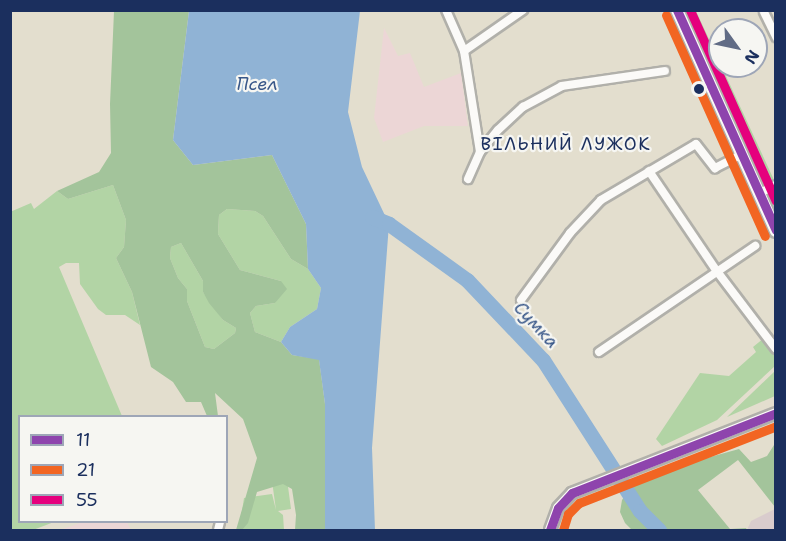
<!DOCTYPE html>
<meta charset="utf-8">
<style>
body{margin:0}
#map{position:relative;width:786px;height:541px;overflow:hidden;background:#e3dece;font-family:"Shantell Sans",sans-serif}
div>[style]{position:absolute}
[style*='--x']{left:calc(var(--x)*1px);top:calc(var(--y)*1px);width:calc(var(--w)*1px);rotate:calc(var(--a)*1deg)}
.built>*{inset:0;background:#ecd6d6}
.industrial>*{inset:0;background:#d9cccd}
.green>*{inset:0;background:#b2d4a5}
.forest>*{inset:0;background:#a3c49b}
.water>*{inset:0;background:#90b3d5}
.river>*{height:15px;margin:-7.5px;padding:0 7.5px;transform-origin:7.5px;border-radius:7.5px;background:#90b3d5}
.roads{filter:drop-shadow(2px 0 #b1b0aa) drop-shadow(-2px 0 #b1b0aa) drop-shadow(0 2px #b1b0aa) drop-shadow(0 -2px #b1b0aa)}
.street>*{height:8px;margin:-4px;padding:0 4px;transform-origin:4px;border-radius:4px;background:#fbfaf8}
.secondary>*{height:10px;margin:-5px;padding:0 5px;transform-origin:5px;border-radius:5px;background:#fbfaf8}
.primary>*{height:12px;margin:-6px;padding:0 6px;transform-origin:6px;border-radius:6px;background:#fbfaf8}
.bus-1>*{height:9px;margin:-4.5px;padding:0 4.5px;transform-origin:4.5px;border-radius:4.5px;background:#8e44ad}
.bus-2>*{height:9px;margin:-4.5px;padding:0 4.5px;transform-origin:4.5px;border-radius:4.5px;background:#f26522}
.bus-3>*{height:9px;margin:-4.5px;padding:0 4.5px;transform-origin:4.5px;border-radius:4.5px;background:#e5007d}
.dots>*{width:16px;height:16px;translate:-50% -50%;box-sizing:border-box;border:3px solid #f6f6f2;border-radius:50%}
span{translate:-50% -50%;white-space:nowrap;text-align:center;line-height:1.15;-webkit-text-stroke:4.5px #f6f6f2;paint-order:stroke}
.water-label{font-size:18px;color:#385789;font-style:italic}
.neighbourhood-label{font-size:18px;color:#1b2f5e;letter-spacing:1.5px}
.frame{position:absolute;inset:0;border:12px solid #1b2f5e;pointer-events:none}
.legend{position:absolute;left:18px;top:415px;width:210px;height:108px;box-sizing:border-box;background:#f6f6f2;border:2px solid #9ea6b7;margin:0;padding:8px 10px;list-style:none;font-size:18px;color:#1b2f5e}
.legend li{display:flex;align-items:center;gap:12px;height:30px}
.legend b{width:30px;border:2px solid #9ea6b7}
.north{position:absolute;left:708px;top:18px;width:60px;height:60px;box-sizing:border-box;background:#f6f6f2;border:2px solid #9ea6b7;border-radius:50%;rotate:123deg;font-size:16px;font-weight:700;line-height:24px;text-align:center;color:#1b2f5e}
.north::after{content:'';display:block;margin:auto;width:21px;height:27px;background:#616c85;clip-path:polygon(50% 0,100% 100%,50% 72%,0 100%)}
</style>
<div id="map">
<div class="built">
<div style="clip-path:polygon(384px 28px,398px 56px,410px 53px,424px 87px,461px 73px,468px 126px,424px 126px,383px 142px,374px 118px)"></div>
<div style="clip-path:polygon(83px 522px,127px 522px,131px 530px,60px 530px)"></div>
</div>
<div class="industrial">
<div style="clip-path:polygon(775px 509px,775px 530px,747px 530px,751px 521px)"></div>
</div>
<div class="green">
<div style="clip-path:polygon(686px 11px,696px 11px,774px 180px,764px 185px)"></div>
<div style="clip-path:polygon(113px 185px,126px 220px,124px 247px,116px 258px,132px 292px,140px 325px,125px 315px,106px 315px,98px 309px,80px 284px,79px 263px,66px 263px,59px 267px,122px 416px,20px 416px,20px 522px,54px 522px,33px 530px,11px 530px,10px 212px,31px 203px,34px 209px,57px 191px,68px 199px)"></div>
<div style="clip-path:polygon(227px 209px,255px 211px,263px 216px,291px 259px,308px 269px,321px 288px,317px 309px,290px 327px,281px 342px,255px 332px,250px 313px,256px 306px,275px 303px,281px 281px,240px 270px,218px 234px,219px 215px)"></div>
<div style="clip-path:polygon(181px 243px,203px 281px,203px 292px,223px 320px,236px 328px,235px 333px,214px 349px,205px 347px,187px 301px,187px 289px,178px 278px,170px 258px,171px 247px)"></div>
<div style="clip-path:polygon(764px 338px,775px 353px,775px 366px,717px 420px,662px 446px,656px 439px,700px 373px,729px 376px,756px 352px,753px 347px)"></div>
<div style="clip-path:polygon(775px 371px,775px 396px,727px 417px)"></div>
<div style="clip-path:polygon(287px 479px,291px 509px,278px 511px,283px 515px,284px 530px,239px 530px,244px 498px,272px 494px,276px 510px,272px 481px)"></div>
</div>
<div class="forest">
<div style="clip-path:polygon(evenodd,114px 11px,189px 11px,173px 140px,193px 165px,272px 155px,306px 224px,308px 269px,291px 259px,263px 216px,255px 211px,227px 209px,219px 215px,218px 234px,240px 270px,281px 281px,287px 289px,275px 303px,256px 306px,250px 313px,255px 332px,281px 342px,292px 355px,319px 359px,325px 404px,325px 530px,295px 530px,296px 515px,292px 489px,283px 484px,257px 492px,248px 523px,242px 530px,236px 530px,257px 458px,243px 419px,215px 393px,218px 416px,207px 416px,201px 402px,186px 402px,173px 382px,151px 367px,132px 292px,116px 258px,124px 247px,126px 220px,113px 185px,68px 199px,57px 191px,99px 172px,111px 153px,110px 104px,114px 11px,181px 243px,203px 281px,203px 292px,209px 303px,223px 320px,236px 328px,235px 333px,214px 349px,205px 347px,187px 301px,187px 289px,178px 278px,170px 258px,171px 247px,181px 243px)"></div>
<div style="clip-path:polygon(774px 445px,775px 507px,738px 460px,698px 490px,730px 529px,746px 528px,747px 530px,632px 530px,625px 523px,620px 512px,622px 500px,635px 481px,660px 471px,739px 449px,751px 462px,767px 456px)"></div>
</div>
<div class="water">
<div style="clip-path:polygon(189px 11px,360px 11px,348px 112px,362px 167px,389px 224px,372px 448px,375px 530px,325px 530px,325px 404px,319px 360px,292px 355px,281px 342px,290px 327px,317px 309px,321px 288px,308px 269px,306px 224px,272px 155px,193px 165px,173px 140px)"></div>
</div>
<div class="river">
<div style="--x:372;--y:217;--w:18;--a:22"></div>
<div style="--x:389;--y:224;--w:96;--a:35.7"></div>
<div style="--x:467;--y:280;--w:110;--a:46.5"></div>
<div style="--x:543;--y:360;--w:179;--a:57.3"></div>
<div style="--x:640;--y:511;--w:27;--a:45"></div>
</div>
<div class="roads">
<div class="street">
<div style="--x:446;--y:10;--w:45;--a:66.3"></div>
<div style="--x:464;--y:51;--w:102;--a:81"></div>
<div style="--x:764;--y:12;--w:28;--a:64"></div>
<div style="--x:464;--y:51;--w:72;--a:-34.8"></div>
<div style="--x:649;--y:171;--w:120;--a:55.9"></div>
<div style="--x:716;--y:270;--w:99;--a:52.8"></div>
<div style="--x:468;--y:179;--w:30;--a:-66"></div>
<div style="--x:480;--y:152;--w:28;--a:-51"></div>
<div style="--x:498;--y:130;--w:34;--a:-43"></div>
<div style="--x:523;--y:107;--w:44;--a:-28.3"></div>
<div style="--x:562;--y:86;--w:104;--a:-8.3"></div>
<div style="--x:758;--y:194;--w:20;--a:-27"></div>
<div style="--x:521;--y:300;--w:83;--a:-53.8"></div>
<div style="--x:570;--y:233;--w:45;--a:-46.8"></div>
<div style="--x:601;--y:200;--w:110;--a:-30.5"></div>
<div style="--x:696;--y:144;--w:31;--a:52"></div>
<div style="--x:715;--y:168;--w:29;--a:-27"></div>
<div style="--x:599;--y:352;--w:189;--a:-34.2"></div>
<div style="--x:218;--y:530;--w:8;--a:-76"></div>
</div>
<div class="secondary">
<div style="--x:550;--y:530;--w:23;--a:-70"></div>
<div style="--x:558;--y:508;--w:21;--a:-47"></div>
<div style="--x:572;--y:493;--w:219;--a:-21.4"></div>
</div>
<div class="primary">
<div style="--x:677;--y:10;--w:242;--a:65.9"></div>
</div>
</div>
<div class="bus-1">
<div style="--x:677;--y:10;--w:241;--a:65.8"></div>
<div style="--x:550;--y:530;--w:23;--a:-70"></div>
<div style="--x:558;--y:508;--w:21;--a:-47"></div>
<div style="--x:572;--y:493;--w:219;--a:-21.4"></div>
</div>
<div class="bus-2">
<div style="--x:666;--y:15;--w:242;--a:65.9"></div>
<div style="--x:563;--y:530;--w:17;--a:-73"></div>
<div style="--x:568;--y:514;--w:16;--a:-45"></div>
<div style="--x:579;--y:503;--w:212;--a:-21.3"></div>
</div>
<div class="bus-3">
<div style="--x:690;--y:10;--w:209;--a:65.8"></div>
</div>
<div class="dots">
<div style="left:699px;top:89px;background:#1b2f5e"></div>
</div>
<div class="water-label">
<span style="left:257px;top:84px">Псел</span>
<span style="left:536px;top:325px;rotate:47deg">Сумка</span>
</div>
<div class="neighbourhood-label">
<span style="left:566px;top:144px">ВІЛЬНИЙ ЛУЖОК</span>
</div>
<div class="frame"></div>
<ul class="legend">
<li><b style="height:8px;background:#8e44ad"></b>11</li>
<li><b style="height:8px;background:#f26522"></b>21</li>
<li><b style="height:8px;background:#e5007d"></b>55</li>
</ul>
<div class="north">N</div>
</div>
